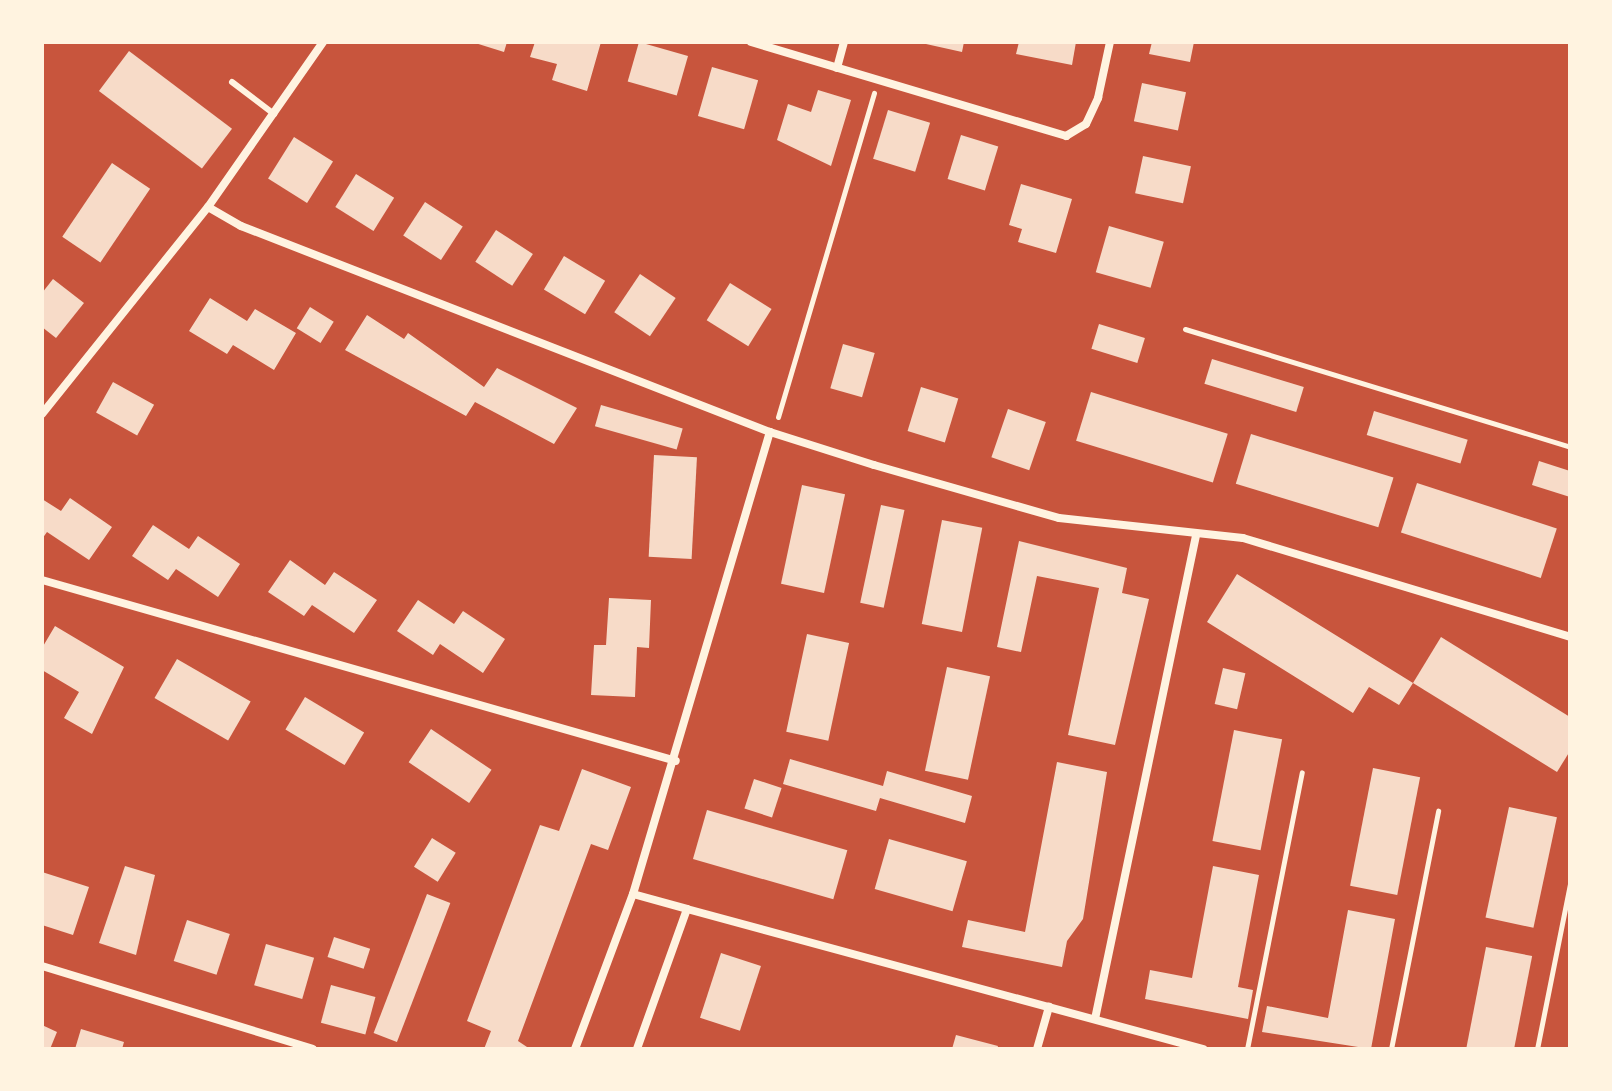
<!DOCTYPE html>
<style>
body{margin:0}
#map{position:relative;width:1612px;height:1091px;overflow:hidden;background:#c8553d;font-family:"DejaVu Sans",sans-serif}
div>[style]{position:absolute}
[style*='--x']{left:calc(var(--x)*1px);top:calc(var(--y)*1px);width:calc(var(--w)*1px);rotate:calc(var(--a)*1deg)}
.building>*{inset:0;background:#f7dbc8;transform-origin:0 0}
.path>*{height:5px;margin:-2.5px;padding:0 2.5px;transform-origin:2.5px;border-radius:2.5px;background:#fff3e0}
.service>*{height:6px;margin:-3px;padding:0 3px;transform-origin:3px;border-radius:3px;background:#fff3e0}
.minor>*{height:8px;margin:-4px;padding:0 4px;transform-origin:4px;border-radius:4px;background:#fff3e0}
span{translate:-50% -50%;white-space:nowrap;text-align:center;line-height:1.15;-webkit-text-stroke:8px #fff3e0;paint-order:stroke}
.frame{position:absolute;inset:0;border:44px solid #fff3e0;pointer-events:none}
</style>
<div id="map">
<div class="building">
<div style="clip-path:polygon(472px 42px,507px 42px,504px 52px)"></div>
<div style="clip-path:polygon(535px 42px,601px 42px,587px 91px,552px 80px,557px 64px,530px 57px)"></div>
<div style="left:639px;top:42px;width:51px;height:41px;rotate:16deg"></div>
<div style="clip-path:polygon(917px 42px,964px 42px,962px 52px)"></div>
<div style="clip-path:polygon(1019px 42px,1076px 42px,1072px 65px,1016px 54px)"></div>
<div style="clip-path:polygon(1152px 42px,1194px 42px,1190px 62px,1149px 54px)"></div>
<div style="left:129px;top:51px;width:129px;height:50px;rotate:37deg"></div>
<div style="left:712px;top:67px;width:48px;height:51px;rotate:16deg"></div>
<div style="left:1142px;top:83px;width:45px;height:39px;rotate:12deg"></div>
<div style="clip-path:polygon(818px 90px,851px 100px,831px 166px,777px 140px,788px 104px,811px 112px)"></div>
<div style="left:888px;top:110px;width:44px;height:51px;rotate:17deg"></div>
<div style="left:961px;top:135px;width:39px;height:46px;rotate:17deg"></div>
<div style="left:294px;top:137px;width:46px;height:49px;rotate:32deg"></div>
<div style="left:1143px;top:156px;width:49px;height:38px;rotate:12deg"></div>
<div style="left:112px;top:163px;width:46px;height:89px;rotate:34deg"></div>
<div style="left:356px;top:174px;width:45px;height:39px;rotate:32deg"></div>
<div style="clip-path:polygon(1021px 184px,1072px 199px,1056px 253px,1018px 242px,1022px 229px,1009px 225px)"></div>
<div style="left:425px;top:202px;width:45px;height:40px;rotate:33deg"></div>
<div style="left:1109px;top:226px;width:57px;height:48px;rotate:16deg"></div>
<div style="left:496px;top:230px;width:44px;height:38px;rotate:33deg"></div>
<div style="left:564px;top:256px;width:48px;height:39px;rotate:31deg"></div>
<div style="left:640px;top:274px;width:43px;height:46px;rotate:34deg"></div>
<div style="clip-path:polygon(53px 279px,84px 303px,56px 338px,42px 327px,42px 293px)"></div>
<div style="left:730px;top:283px;width:49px;height:44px;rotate:32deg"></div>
<div style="clip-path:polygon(210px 298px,247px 321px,255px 309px,296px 333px,274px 370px,233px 345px,227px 354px,189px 331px)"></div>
<div style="left:310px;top:307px;width:28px;height:25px;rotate:32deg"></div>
<div style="clip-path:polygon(367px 315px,404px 339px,408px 333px,484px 387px,497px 368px,577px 408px,554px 444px,475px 402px,466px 416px,345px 350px)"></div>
<div style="left:1099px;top:324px;width:48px;height:26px;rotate:17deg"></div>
<div style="left:843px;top:344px;width:33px;height:46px;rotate:16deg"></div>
<div style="left:1212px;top:359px;width:96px;height:26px;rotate:17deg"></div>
<div style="left:113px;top:382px;width:47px;height:35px;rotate:29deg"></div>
<div style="left:921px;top:387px;width:39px;height:46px;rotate:17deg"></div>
<div style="left:1091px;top:392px;width:143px;height:51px;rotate:17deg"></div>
<div style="left:601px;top:405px;width:85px;height:22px;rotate:16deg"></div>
<div style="left:1008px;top:409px;width:40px;height:51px;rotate:19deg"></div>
<div style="left:1374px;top:411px;width:98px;height:25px;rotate:17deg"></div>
<div style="left:1251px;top:434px;width:149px;height:52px;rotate:17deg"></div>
<div style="left:654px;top:455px;width:43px;height:102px;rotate:3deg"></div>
<div style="clip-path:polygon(1539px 461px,1570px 471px,1570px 497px,1532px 485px)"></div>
<div style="left:1417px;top:483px;width:147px;height:52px;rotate:18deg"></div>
<div style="left:802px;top:485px;width:44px;height:101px;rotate:12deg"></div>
<div style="clip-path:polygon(70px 498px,112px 527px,89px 560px,47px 532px,42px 539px,42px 499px,61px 511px)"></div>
<div style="left:881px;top:505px;width:24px;height:100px;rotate:12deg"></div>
<div style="left:942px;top:520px;width:41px;height:106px;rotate:11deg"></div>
<div style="clip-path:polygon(153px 525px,189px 549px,198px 536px,240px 564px,218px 597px,176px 569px,168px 580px,132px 556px)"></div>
<div style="clip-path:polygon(1019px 541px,1127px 568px,1122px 593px,1149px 599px,1115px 745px,1068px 735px,1099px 588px,1037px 576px,1021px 652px,997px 647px)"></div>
<div style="clip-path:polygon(290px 560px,325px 585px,334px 572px,377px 600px,354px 633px,312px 605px,304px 616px,268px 592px)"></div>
<div style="clip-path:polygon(1237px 574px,1413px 683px,1399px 705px,1369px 687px,1353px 713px,1207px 622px)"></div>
<div style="clip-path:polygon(609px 598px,651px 600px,649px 648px,637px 647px,635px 697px,591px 695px,594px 645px,606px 645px)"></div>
<div style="clip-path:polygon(418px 600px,454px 624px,463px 611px,505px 639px,483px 673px,440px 644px,433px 655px,397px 631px)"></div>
<div style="clip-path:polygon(55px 626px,124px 667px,92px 734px,64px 718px,79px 692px,42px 670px,42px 648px)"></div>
<div style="left:807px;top:634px;width:43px;height:100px;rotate:12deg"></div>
<div style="clip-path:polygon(1441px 637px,1570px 717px,1570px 751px,1557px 772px,1413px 683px)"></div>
<div style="left:177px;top:659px;width:85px;height:45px;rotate:30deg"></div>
<div style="left:947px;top:667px;width:44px;height:106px;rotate:12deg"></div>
<div style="left:1223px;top:668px;width:23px;height:37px;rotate:13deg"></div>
<div style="left:305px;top:697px;width:69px;height:38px;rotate:31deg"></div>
<div style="left:431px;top:729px;width:73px;height:40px;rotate:34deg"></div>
<div style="left:1234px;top:730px;width:49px;height:113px;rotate:11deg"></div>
<div style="clip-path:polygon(790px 759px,883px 786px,887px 771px,972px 796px,965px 823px,880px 798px,876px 811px,783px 784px)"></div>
<div style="clip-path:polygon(1057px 762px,1107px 772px,1083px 919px,1067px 941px,1062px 967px,962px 947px,968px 920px,1025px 932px)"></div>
<div style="left:1373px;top:768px;width:48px;height:120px;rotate:11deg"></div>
<div style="clip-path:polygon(582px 769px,631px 787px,608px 850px,591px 844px,518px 1041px,530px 1049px,484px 1049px,491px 1031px,467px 1021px,540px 825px,559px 831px)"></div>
<div style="left:754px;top:779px;width:29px;height:31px;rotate:18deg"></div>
<div style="left:1509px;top:807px;width:49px;height:113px;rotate:12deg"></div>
<div style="left:707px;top:810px;width:146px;height:51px;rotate:16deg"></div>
<div style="left:432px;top:838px;width:28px;height:34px;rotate:32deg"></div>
<div style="left:889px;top:839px;width:81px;height:52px;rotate:16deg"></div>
<div style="clip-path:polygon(125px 866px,155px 875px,136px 955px,99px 943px)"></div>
<div style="clip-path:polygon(1213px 866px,1259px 875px,1238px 987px,1253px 990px,1248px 1019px,1145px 999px,1150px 970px,1192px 978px)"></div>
<div style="clip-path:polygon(42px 872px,89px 887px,73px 935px,42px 925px)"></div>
<div style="left:427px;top:894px;width:25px;height:149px;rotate:21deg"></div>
<div style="clip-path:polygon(1348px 910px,1395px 919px,1371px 1049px,1262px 1032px,1267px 1006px,1328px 1018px)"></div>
<div style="left:187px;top:920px;width:45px;height:43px;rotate:18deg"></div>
<div style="left:334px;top:937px;width:38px;height:21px;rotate:18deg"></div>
<div style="left:266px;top:944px;width:50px;height:43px;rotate:16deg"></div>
<div style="left:1486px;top:947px;width:47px;height:104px;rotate:11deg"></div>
<div style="left:721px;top:953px;width:42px;height:68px;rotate:18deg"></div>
<div style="left:331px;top:985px;width:46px;height:39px;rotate:15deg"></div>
<div style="clip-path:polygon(42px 1025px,57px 1032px,50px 1049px,42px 1049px)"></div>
<div style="clip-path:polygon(81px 1029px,124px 1042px,122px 1049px,75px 1049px)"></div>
<div style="clip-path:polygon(956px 1035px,998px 1046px,997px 1049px,952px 1049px)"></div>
</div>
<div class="path">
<div style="--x:1185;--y:329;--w:403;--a:17"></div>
<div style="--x:778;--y:417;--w:338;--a:-73.5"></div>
<div style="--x:1247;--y:1049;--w:282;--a:-78.8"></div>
<div style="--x:1391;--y:1049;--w:243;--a:-78.8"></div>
<div style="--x:1537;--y:1049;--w:168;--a:-78.7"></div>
</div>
<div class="service">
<div style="--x:232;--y:82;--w:53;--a:37.3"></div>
</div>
<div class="minor">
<div style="--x:751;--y:42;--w:329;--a:16.6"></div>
<div style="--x:1066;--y:136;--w:23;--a:-31"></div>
<div style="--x:1086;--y:124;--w:29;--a:-65"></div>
<div style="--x:1098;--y:98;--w:57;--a:-77.9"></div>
<div style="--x:837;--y:68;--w:27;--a:-75"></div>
<div style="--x:208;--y:207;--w:38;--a:30"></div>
<div style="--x:241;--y:226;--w:568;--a:21.28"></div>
<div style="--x:770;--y:432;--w:109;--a:17.6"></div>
<div style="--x:874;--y:465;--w:192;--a:16"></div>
<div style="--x:1059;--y:518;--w:185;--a:6.2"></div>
<div style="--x:1243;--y:538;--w:342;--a:16.8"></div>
<div style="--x:42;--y:414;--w:265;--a:-51.3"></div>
<div style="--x:208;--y:207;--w:201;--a:-55.1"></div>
<div style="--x:42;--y:580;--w:659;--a:15.93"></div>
<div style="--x:633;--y:894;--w:482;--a:-73.5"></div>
<div style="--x:687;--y:909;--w:535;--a:15.18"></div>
<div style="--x:42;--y:966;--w:283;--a:17"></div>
<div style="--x:1095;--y:1019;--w:495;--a:-78.2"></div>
<div style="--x:575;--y:1049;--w:165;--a:-69.5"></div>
<div style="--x:633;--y:894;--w:56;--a:15.5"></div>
<div style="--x:687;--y:909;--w:149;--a:109.7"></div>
<div style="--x:1037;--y:1049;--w:44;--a:-74.1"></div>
</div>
<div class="frame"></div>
</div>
